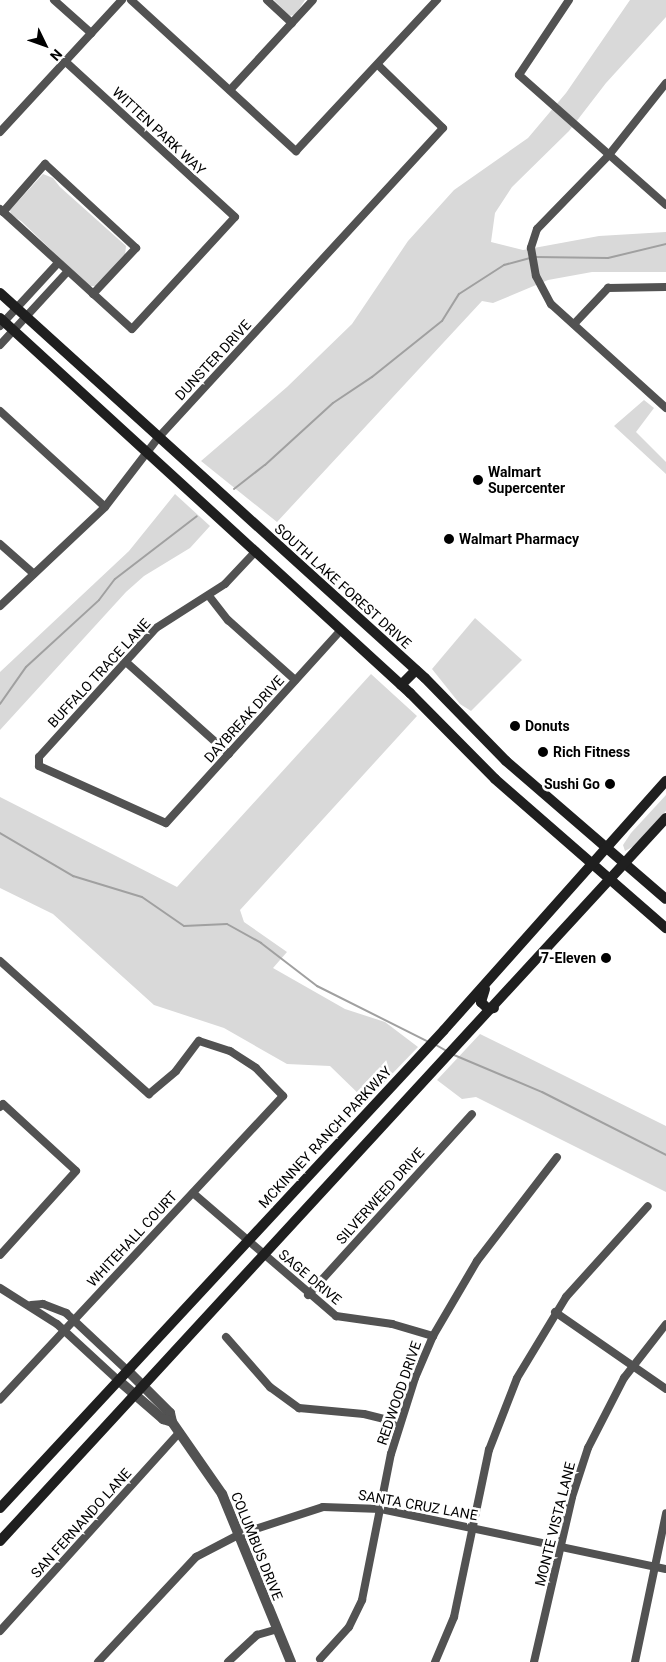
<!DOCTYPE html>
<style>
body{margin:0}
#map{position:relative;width:666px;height:1662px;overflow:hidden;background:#fff;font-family:Roboto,sans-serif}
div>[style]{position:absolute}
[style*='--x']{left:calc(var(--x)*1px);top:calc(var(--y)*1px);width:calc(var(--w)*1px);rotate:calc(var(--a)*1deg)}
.green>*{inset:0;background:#d9d9d9}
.stream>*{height:2px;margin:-1px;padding:0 1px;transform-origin:1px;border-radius:1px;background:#a0a0a0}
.minor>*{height:8px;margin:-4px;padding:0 4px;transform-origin:4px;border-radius:4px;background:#525252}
.tertiary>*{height:10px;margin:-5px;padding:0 5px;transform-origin:5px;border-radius:5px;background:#525252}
.secondary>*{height:10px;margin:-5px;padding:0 5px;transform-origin:5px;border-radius:5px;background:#1f1f1f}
.dots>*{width:14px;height:14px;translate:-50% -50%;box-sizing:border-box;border:2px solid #fff;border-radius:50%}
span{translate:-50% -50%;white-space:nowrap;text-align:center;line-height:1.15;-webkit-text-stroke:5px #fff;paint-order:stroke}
.street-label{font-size:14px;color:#000}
.poi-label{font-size:14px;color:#000;font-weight:700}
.left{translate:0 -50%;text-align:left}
.right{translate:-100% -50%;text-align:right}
.north{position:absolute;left:20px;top:20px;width:50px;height:50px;-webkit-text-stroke:4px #fff;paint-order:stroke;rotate:132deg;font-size:14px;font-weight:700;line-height:20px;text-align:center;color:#000}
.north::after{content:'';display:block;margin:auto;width:18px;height:22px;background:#000;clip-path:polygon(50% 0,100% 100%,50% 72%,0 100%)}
</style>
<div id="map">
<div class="green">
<div style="clip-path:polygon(274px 0,305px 0,295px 15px,289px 16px)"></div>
<div style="clip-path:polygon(630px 0,666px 0,666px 17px,606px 83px,569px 131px,512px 187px,495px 213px,491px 242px,523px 250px,599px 236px,666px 232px,666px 272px,592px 272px,548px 280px,493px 303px,482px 301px,277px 522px,201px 461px,287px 387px,352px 324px,408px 241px,454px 190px,528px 138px,566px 93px)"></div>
<div style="clip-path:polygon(43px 174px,53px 178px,60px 187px,126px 246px,125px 255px,96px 286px,89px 286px,21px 221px,11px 215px,10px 210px)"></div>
<div style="clip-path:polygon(644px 400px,654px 408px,636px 432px,666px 462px,666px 474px,614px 426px)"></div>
<div style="clip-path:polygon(175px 494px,210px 526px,190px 548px,144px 576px,126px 592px,0 730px,0 672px,129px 551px)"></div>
<div style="clip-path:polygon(475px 618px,522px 660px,471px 711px,460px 704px,432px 669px)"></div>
<div style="clip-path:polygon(371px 674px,417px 716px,240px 910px,244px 922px,287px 952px,273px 968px,345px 1009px,385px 1022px,418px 1047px,366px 1101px,330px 1066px,287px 1064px,224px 1028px,154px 1005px,53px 914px,0 888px,0 797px,177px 887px)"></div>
<div style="clip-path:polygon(666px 795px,666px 811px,634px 846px,625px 851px,623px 845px,631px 833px)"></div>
<div style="clip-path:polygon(480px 1034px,666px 1126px,666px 1192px,476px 1097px,462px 1099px,437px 1080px)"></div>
</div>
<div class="stream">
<div style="--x:535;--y:257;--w:73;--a:0.8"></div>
<div style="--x:608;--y:258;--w:60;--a:-13.6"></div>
<div style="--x:234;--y:489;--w:39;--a:-38"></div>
<div style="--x:265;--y:465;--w:92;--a:-42.4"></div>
<div style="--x:333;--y:403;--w:47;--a:-33.7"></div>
<div style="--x:372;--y:377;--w:90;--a:-38.7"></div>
<div style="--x:442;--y:321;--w:32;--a:-58"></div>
<div style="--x:459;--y:294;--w:54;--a:-32.8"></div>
<div style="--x:504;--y:265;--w:27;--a:-15"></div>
<div style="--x:0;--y:704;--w:45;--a:-54.9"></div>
<div style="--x:26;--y:667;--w:99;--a:-42.5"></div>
<div style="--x:99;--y:600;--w:26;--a:-53"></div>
<div style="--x:115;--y:579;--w:103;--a:-37.5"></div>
<div style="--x:0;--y:833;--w:85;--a:30.5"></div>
<div style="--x:73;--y:876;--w:72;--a:16.9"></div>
<div style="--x:142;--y:897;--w:51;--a:34.6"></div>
<div style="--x:184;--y:926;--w:43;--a:-2.7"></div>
<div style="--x:227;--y:924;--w:39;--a:29"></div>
<div style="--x:261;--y:943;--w:71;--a:37.5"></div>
<div style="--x:317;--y:986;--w:123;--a:26.6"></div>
<div style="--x:436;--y:1045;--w:13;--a:29"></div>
<div style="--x:454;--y:1055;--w:95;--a:22.8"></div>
<div style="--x:542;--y:1092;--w:139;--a:26.9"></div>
</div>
<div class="minor">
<div style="--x:54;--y:0;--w:50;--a:41.7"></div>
<div style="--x:131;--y:0;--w:224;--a:42.5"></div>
<div style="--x:296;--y:151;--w:207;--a:-47"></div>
<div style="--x:267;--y:0;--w:34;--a:43"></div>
<div style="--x:569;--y:0;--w:90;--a:123.7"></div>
<div style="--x:519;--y:75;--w:196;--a:41.5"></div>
<div style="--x:666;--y:83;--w:92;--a:128.4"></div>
<div style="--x:609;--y:155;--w:103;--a:134.2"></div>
<div style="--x:537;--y:229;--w:20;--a:108"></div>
<div style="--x:531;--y:248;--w:28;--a:80"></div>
<div style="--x:536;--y:276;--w:32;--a:62"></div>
<div style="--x:551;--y:304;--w:155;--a:42.1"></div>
<div style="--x:230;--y:90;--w:122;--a:-47.3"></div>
<div style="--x:0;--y:132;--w:180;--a:-47.3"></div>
<div style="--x:0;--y:209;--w:178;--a:42.3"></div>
<div style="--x:132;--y:329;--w:152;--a:-47.4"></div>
<div style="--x:235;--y:217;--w:229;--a:-137.5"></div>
<div style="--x:3;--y:212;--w:64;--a:-48.8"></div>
<div style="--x:45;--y:164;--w:124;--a:42.7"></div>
<div style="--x:136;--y:248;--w:63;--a:133.1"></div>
<div style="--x:574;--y:324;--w:50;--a:-46.6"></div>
<div style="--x:608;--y:288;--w:58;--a:-1"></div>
<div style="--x:0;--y:326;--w:86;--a:-47.4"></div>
<div style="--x:0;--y:345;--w:100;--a:-47.4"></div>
<div style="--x:0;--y:411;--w:142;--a:42.4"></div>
<div style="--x:0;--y:544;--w:45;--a:41.4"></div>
<div style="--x:256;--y:551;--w:45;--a:133.2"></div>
<div style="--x:225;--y:584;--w:82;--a:147.5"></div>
<div style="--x:156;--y:628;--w:174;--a:132.2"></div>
<div style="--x:39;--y:757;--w:9;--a:90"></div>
<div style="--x:39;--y:766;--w:139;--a:24.2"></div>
<div style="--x:166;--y:823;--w:261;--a:-47.8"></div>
<div style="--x:209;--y:596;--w:31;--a:52"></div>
<div style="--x:228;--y:620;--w:90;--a:41.8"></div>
<div style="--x:0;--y:606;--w:144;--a:-43.3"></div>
<div style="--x:105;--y:507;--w:87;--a:-52.5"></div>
<div style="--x:158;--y:438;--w:421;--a:-47.4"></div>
<div style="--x:443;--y:128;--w:91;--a:-135.9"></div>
<div style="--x:126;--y:662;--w:138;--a:41.8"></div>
<div style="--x:0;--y:961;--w:200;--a:41.8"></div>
<div style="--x:149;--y:1094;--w:35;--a:-40"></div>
<div style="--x:176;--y:1071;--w:38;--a:-53"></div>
<div style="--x:199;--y:1041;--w:33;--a:18"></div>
<div style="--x:230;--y:1051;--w:31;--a:33"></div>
<div style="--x:256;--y:1068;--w:39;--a:46"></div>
<div style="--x:283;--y:1096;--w:415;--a:133"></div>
<div style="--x:0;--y:1107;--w:4;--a:-45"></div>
<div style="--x:3;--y:1104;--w:99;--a:42.5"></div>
<div style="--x:76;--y:1171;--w:113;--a:132.1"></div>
<div style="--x:193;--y:1193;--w:189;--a:40.7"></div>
<div style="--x:336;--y:1316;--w:57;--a:8.1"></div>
<div style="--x:392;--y:1324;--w:43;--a:16.3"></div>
<div style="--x:0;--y:1288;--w:67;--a:32.3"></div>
<div style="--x:57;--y:1324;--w:83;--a:42.6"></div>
<div style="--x:308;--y:1295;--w:244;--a:-47.8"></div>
<div style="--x:31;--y:1305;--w:12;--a:-5"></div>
<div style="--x:43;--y:1304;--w:25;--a:21"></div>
<div style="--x:66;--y:1313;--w:83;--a:43.1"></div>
<div style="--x:555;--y:1312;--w:135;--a:34.7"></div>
<div style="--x:226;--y:1337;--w:67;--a:48.7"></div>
<div style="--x:270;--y:1387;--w:36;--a:36"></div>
<div style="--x:299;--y:1408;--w:65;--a:5.3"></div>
<div style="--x:364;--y:1414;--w:36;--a:14"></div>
<div style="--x:0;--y:1631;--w:268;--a:-47.9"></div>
<div style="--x:320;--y:1659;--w:43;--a:-47.8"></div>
<div style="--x:349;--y:1627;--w:30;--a:-64"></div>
<div style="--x:362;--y:1600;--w:149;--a:-78.8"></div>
<div style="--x:391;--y:1454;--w:80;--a:-72.5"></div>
<div style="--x:415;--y:1378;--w:46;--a:-66.8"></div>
<div style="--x:433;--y:1336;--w:87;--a:-59.6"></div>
<div style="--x:477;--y:1261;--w:131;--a:-52.4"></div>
<div style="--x:98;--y:1662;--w:144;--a:-47"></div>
<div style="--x:196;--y:1557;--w:50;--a:-27.6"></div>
<div style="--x:240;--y:1534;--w:87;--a:-18"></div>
<div style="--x:323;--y:1507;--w:58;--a:2"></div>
<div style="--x:381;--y:1509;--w:291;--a:11.9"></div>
<div style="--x:228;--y:1662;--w:40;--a:-43"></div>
<div style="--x:257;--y:1635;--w:19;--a:-16"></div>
<div style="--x:435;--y:1662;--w:49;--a:-67.1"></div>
<div style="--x:454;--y:1617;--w:171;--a:-78.2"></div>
<div style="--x:489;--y:1450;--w:77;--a:-68.7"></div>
<div style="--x:517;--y:1378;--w:95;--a:-58.8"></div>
<div style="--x:566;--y:1297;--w:122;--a:-48"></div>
<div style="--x:534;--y:1662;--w:169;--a:-77"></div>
<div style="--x:572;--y:1497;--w:52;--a:-71.9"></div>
<div style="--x:588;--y:1448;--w:79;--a:-62.8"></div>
<div style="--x:624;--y:1378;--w:68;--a:-52.1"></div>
<div style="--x:635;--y:1662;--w:152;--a:-78.2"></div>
</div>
<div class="tertiary">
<div style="--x:127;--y:1370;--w:61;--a:45"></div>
<div style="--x:170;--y:1413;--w:9;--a:77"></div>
<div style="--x:172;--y:1422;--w:88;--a:55.2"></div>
<div style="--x:222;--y:1494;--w:182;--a:67.7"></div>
<div style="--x:118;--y:1380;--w:60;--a:40.9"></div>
<div style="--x:163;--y:1419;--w:9;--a:18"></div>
</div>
<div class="secondary">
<div style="--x:0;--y:293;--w:573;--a:42.17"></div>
<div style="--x:425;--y:678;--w:116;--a:45.7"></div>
<div style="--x:506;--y:761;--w:211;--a:40.8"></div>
<div style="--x:0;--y:318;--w:556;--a:42.45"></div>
<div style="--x:410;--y:693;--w:121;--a:45.3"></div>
<div style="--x:495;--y:779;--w:227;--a:41.1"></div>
<div style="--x:401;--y:685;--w:21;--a:-45"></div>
<div style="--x:485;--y:989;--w:14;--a:107"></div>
<div style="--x:481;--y:1002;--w:10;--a:45"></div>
<div style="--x:488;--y:1009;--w:6;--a:-9"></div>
<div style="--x:0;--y:1508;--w:652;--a:-47.11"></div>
<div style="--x:444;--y:1030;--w:334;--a:-48.3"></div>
<div style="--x:0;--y:1541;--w:983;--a:-47.35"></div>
</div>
<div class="dots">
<div style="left:478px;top:480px;background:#000"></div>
<div style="left:449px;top:539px;background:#000"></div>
<div style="left:515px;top:726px;background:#000"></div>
<div style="left:543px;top:752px;background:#000"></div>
<div style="left:610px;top:784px;background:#000"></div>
<div style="left:606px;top:958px;background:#000"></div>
</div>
<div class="street-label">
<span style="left:159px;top:131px;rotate:43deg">WITTEN PARK WAY</span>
<span style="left:213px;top:360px;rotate:-47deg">DUNSTER DRIVE</span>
<span style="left:343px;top:586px;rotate:42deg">SOUTH LAKE FOREST DRIVE</span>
<span style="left:99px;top:673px;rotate:-47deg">BUFFALO TRACE LANE</span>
<span style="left:244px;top:719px;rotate:-48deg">DAYBREAK DRIVE</span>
<span style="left:325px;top:1137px;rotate:-47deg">MCKINNEY RANCH PARKWAY</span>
<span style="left:380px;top:1196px;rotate:-48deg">SILVERWEED DRIVE</span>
<span style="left:132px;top:1239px;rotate:-47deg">WHITEHALL COURT</span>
<span style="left:310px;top:1277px;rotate:40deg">SAGE DRIVE</span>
<span style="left:399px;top:1393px;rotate:-71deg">REDWOOD DRIVE</span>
<span style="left:418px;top:1505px;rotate:10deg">SANTA CRUZ LANE</span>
<span style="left:81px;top:1523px;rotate:-48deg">SAN FERNANDO LANE</span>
<span style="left:555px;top:1524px;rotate:-76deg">MONTE VISTA LANE</span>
<span style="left:257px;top:1546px;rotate:68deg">COLUMBUS DRIVE</span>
</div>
<div class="poi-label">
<span class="left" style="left:488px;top:480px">Walmart<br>Supercenter</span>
<span class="left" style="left:459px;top:539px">Walmart Pharmacy</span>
<span class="left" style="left:525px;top:726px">Donuts</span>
<span class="left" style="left:553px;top:752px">Rich Fitness</span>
<span class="right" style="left:600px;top:784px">Sushi Go</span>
<span class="right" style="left:596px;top:958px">7-Eleven</span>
</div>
<div class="north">N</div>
</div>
